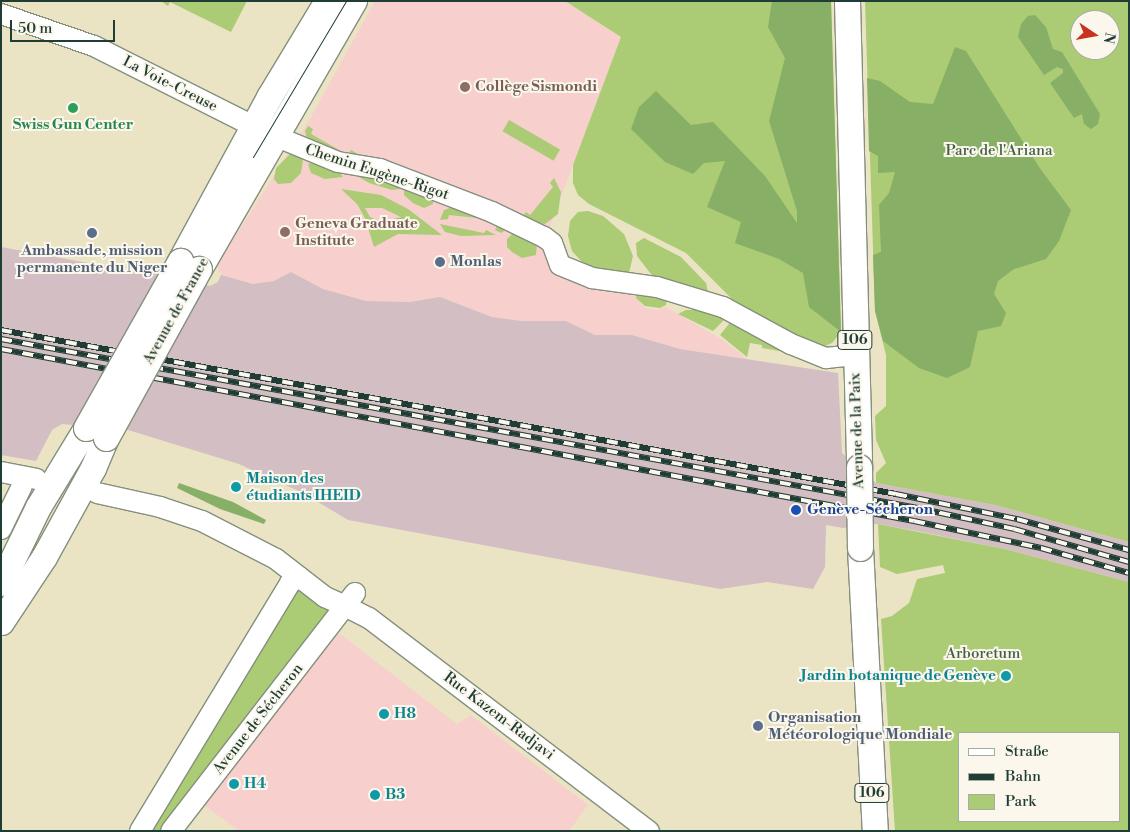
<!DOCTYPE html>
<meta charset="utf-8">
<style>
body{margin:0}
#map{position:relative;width:1130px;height:832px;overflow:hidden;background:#eae4c5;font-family:"Libre Bodoni",serif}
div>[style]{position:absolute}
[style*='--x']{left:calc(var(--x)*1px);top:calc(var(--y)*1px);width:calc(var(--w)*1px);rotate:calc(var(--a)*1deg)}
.built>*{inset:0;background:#f7d0cd}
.industrial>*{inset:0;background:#d2bec3}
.green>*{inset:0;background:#abcb74;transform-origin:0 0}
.forest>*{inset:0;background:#88af66}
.roads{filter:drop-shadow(1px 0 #84907c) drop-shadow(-1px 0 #84907c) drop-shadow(0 1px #84907c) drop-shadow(0 -1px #84907c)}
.minor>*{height:20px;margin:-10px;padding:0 10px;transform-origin:10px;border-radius:10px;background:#fff}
.major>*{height:25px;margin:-12.5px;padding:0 12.5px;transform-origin:12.5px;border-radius:12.5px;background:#fff}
.tram>*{height:1px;margin:-0.5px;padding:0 0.5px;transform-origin:0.5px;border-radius:0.5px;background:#1f3d34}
.rail>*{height:5.5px;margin-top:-2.75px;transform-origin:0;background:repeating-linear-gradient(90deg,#fbf7ec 0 11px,#1f3d34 0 22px);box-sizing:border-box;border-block:1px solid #1f3d34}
.bridges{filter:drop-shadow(1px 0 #84907c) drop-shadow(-1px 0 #84907c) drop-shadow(0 1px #84907c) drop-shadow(0 -1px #84907c)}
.major-bridge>*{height:25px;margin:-12.5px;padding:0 12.5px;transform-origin:12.5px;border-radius:12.5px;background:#fff}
.dots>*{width:14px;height:14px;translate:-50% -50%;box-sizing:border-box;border:2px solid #fbf7ec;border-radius:50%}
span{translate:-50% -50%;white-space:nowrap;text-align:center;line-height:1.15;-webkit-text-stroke:4px #fbf7ec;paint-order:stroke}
.shield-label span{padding:1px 4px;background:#fbf7ec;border:1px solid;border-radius:4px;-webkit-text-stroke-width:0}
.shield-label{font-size:14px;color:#1f3d34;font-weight:700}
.street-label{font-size:15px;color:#1f3d34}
.education-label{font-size:15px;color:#785e54;font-weight:700}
.left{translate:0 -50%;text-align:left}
.leisure-label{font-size:15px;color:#27864d;font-weight:700}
.park-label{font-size:15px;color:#426044}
.service-label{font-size:15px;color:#4e5e75;font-weight:700}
.culture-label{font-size:15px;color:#0d838f;font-weight:700}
.right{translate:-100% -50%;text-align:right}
.transit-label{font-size:15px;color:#164399;font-weight:700}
.frame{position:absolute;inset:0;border:2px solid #1f3d34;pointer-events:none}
.legend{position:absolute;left:958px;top:732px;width:162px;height:90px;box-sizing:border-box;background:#fbf7ec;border:1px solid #a3ada2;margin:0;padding:6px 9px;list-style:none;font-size:15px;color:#1f3d34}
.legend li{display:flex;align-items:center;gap:10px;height:25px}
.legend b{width:25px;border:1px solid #a3ada2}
.north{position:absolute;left:1070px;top:10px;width:50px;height:50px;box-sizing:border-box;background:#fbf7ec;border:1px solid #a3ada2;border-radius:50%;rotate:102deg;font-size:14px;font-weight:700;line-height:20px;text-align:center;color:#1f3d34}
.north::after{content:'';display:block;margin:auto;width:18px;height:22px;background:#c8321e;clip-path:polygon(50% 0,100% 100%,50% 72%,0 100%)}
.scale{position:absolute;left:10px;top:20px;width:105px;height:22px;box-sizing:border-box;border:2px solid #1f3d34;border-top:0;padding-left:6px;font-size:15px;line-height:18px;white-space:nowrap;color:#1f3d34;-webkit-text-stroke:4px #fbf7ec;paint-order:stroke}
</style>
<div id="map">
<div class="built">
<div style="clip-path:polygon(375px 1px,565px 1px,621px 37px,549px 229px,564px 264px,634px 294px,645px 308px,657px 310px,666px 307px,723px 340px,747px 359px,680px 349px,632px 335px,595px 335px,566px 321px,522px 321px,492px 317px,440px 297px,410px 302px,366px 301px,323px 289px,291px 272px,274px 281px,253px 284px,221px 275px,217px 265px,308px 122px)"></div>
<div style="clip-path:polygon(335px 630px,457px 724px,471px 715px,588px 805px,569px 831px,239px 831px,201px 803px)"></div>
</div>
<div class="industrial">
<div style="clip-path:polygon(1px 247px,132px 271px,133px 267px,157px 271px,210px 286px,218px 282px,221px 275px,253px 284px,274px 281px,291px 272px,323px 289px,366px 301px,410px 302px,440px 297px,492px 317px,522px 321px,566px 321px,595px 335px,632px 335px,680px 349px,838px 373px,842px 453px,876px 483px,995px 505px,1129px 542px,1129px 582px,1005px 549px,917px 531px,878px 524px,843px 528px,826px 525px,825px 567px,813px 589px,767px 582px,720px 589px,348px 520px,303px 493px,239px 464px,128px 430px,62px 424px,52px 430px,36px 461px,1px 455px)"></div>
</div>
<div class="green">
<div style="clip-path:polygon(161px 1px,247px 1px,231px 32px,170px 2px,168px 6px)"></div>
<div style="clip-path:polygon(565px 1px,831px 1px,841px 332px,832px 343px,817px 349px,739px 306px,686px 253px,589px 204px,578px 195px,573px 183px,573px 165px,621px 37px)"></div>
<div style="clip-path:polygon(evenodd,865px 1px,1129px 1px,1129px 542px,995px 505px,876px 483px,876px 473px,886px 463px,876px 440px,875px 416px,886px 406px,886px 355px,875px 311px,865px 1px,1080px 20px,1110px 20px,1110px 50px,1080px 50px,1080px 20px)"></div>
<div style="left:509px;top:120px;width:59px;height:13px;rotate:30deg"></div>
<div style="clip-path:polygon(308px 126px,313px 129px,311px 134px,348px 155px,351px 150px,365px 158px,359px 160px,307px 139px,305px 131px)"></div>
<div style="clip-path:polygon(290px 154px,300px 155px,303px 159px,301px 173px,291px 183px,278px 184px,274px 179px,276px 168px)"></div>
<div style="clip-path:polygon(317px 161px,337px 169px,343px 177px,325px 179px,311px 173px,308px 164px)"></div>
<div style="clip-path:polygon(354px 170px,400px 186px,400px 189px,392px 190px,369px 183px,355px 175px)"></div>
<div style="clip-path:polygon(554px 178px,561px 192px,558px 214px,545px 224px,520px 220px,526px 212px,530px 215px,553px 187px,550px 183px)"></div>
<div style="clip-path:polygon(404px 187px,433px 199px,433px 204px,424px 208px,413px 203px,404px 195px)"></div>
<div style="clip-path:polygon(evenodd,341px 189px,381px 195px,408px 209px,442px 235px,398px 234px,374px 247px,365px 218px,357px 204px,341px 189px,365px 208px,382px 208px,401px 217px,382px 222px,370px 217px,365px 208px)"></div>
<div style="clip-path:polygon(458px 205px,506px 228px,504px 231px,501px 233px,495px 230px,497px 226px,477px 218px,449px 215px,448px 219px,440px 220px,444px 210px)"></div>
<div style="clip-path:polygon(588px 211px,603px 216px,624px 234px,633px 256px,629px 273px,616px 277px,584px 264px,572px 251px,568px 236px,570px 221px,578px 212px)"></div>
<div style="clip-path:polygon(440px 224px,484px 233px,486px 230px,496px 235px,461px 236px,445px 232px)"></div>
<div style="clip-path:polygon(513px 233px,537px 242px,536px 255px,522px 258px,512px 252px,507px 247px,507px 239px)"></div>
<div style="clip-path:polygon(644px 238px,681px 257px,706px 283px,708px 292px,654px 278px,637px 256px,636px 243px)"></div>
<div style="clip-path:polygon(638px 291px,667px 300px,666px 305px,660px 308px,645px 306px,636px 298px)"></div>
<div style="clip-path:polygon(686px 310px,703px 310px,723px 315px,724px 320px,713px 331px,678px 314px)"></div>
<div style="clip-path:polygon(732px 320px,803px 355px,762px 348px,762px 345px,750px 343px,747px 357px,720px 335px)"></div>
<div style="clip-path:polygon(evenodd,878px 524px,1005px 549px,1129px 582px,1129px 831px,895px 831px,881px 619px,892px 616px,909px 603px,917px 579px,945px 573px,943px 565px,897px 574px,880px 567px,878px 524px,959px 733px,1119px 733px,1119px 821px,959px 821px,959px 733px)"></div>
<div style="clip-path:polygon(294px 584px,331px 607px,329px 615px,164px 831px,143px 831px)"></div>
</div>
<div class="forest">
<div style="clip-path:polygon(772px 1px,831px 1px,841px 332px,809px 307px,803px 273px,779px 259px,735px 243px,741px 222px,707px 207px,725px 161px,704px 163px,693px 174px,665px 162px,631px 129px,639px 107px,656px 91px,691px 125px,713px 122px,765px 176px,797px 223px,797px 211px,769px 121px,785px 58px,768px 27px)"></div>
<div style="clip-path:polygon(1035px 15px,1046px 27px,1053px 49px,1062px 52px,1100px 114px,1098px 124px,1091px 129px,1084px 124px,1082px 114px,1074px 118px,1050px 83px,1063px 73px,1063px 69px,1057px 67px,1044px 75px,1018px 37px,1021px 24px,1028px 16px)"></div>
<div style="clip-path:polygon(955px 47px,966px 51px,1039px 167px,1071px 210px,1059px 241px,1046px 259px,1014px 269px,998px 281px,994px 294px,1006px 313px,1001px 326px,978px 331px,970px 367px,947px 378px,919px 368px,883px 341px,875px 311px,873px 255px,881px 252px,879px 205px,889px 193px,895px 172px,878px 173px,878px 156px,869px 151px,867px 78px,880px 81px,910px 102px,933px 104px)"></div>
<div style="clip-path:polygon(179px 483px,233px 502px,266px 520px,264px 524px,220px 509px,177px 488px)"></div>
</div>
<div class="roads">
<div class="minor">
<div style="--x:1;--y:14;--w:98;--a:19"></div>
<div style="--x:94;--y:46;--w:178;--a:26.7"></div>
<div style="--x:275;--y:136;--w:68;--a:22.4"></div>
<div style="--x:338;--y:162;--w:43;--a:9.5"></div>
<div style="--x:380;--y:169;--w:120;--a:21"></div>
<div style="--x:492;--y:212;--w:58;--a:25.7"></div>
<div style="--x:544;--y:237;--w:10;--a:37"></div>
<div style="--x:552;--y:243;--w:23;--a:70"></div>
<div style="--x:560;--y:265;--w:35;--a:22"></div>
<div style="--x:592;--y:278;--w:66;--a:7.9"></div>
<div style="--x:657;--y:287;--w:69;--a:16.9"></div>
<div style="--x:723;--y:307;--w:77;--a:28.6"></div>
<div style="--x:791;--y:344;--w:38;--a:22"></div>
<div style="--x:826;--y:358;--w:29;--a:-6"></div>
<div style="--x:1;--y:472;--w:36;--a:11"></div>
<div style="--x:97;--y:493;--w:65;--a:12.5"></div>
<div style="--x:160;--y:507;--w:44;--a:18.4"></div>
<div style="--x:202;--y:521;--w:83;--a:27.2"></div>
<div style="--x:276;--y:559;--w:62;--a:37.8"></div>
<div style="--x:325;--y:597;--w:22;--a:24"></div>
<div style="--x:345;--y:606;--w:284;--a:127.7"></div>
<div style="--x:1;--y:529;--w:48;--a:-64"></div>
<div style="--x:355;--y:593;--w:16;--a:128"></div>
<div style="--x:345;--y:606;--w:27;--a:27"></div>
<div style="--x:369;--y:618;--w:352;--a:37.3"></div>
<div style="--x:140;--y:831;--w:290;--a:-58.8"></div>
<div style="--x:290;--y:583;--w:11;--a:-34"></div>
</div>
<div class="major">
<div style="--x:847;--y:1;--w:466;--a:88.5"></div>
<div style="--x:180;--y:261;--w:187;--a:-61.5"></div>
<div style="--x:269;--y:97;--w:112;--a:-58.9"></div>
<div style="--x:199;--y:269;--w:310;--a:-60"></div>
<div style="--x:860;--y:548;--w:283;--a:87"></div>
<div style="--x:1;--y:583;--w:85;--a:-64"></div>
<div style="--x:38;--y:507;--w:92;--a:-58.7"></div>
<div style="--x:1;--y:622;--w:78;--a:-56.5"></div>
<div style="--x:44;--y:557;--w:102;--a:-61.2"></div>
<div style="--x:93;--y:468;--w:33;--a:-67"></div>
</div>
</div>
<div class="tram">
<div style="--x:253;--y:157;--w:182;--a:-59.2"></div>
</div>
<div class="rail">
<div style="--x:1;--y:330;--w:910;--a:10.38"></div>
<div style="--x:896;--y:494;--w:124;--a:11.7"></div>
<div style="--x:1017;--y:519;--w:116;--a:15.5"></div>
<div style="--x:1;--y:339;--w:932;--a:10.44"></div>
<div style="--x:918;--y:508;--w:98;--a:12.3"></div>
<div style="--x:1014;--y:529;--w:120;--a:16"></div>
<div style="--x:1;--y:349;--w:929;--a:10.67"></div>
<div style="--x:914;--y:521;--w:130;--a:12"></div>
<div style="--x:1041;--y:548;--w:91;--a:15.9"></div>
</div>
<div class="bridges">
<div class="major-bridge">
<div style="--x:86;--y:428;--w:192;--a:-60.6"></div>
<div style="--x:106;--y:438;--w:193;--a:-61.2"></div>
<div style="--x:859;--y:467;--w:81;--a:89.3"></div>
</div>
</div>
<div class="dots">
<div style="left:465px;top:87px;background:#8d6e63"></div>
<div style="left:73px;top:108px;background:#2e9e5b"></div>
<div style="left:285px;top:232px;background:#8d6e63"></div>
<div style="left:92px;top:233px;background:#5c6f8a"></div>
<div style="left:440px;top:262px;background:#5c6f8a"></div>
<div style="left:236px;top:487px;background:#0f9aa8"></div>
<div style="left:796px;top:510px;background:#1a4fb4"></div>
<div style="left:1006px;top:676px;background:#0f9aa8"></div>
<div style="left:384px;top:714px;background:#0f9aa8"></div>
<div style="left:758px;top:726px;background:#5c6f8a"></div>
<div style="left:234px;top:784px;background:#0f9aa8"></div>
<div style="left:375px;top:795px;background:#0f9aa8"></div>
</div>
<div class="shield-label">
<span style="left:855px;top:340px">106</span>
<span style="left:872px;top:793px">106</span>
</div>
<div class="street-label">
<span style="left:170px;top:84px;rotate:27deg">La Voie-Creuse</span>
<span style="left:377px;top:172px;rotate:18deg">Chemin Eugène-Rigot</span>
<span style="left:176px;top:311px;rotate:-61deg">Avenue de France</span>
<span style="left:857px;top:431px;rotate:-92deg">Avenue de la Paix</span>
<span style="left:499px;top:716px;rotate:37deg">Rue Kazem-Radjavi</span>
<span style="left:258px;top:719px;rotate:-52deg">Avenue de Sécheron</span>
</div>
<div class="education-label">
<span class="left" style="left:475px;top:87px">Collège Sismondi</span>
<span class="left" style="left:295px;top:232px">Geneva Graduate<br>Institute</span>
</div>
<div class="leisure-label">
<span style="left:73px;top:125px">Swiss Gun Center</span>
</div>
<div class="park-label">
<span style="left:999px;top:151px">Parc de l'Ariana</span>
<span style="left:983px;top:654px">Arboretum</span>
</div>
<div class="service-label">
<span style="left:92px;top:259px">Ambassade, mission<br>permanente du Niger</span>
<span class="left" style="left:450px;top:262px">Monlas</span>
<span class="left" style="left:768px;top:726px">Organisation<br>Météorologique Mondiale</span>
</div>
<div class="culture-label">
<span class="left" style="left:246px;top:487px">Maison des<br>étudiants IHEID</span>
<span class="right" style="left:996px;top:676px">Jardin botanique de Genève</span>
<span class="left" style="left:394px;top:714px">H8</span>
<span class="left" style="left:244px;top:784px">H4</span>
<span class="left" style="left:385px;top:795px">B3</span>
</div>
<div class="transit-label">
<span class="left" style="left:807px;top:510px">Genève-Sécheron</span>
</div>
<div class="frame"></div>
<ul class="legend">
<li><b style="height:6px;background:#fff"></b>Straße</li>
<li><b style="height:6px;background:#1f3d34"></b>Bahn</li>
<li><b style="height:14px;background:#abcb74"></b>Park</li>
</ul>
<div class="north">N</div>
<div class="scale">50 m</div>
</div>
